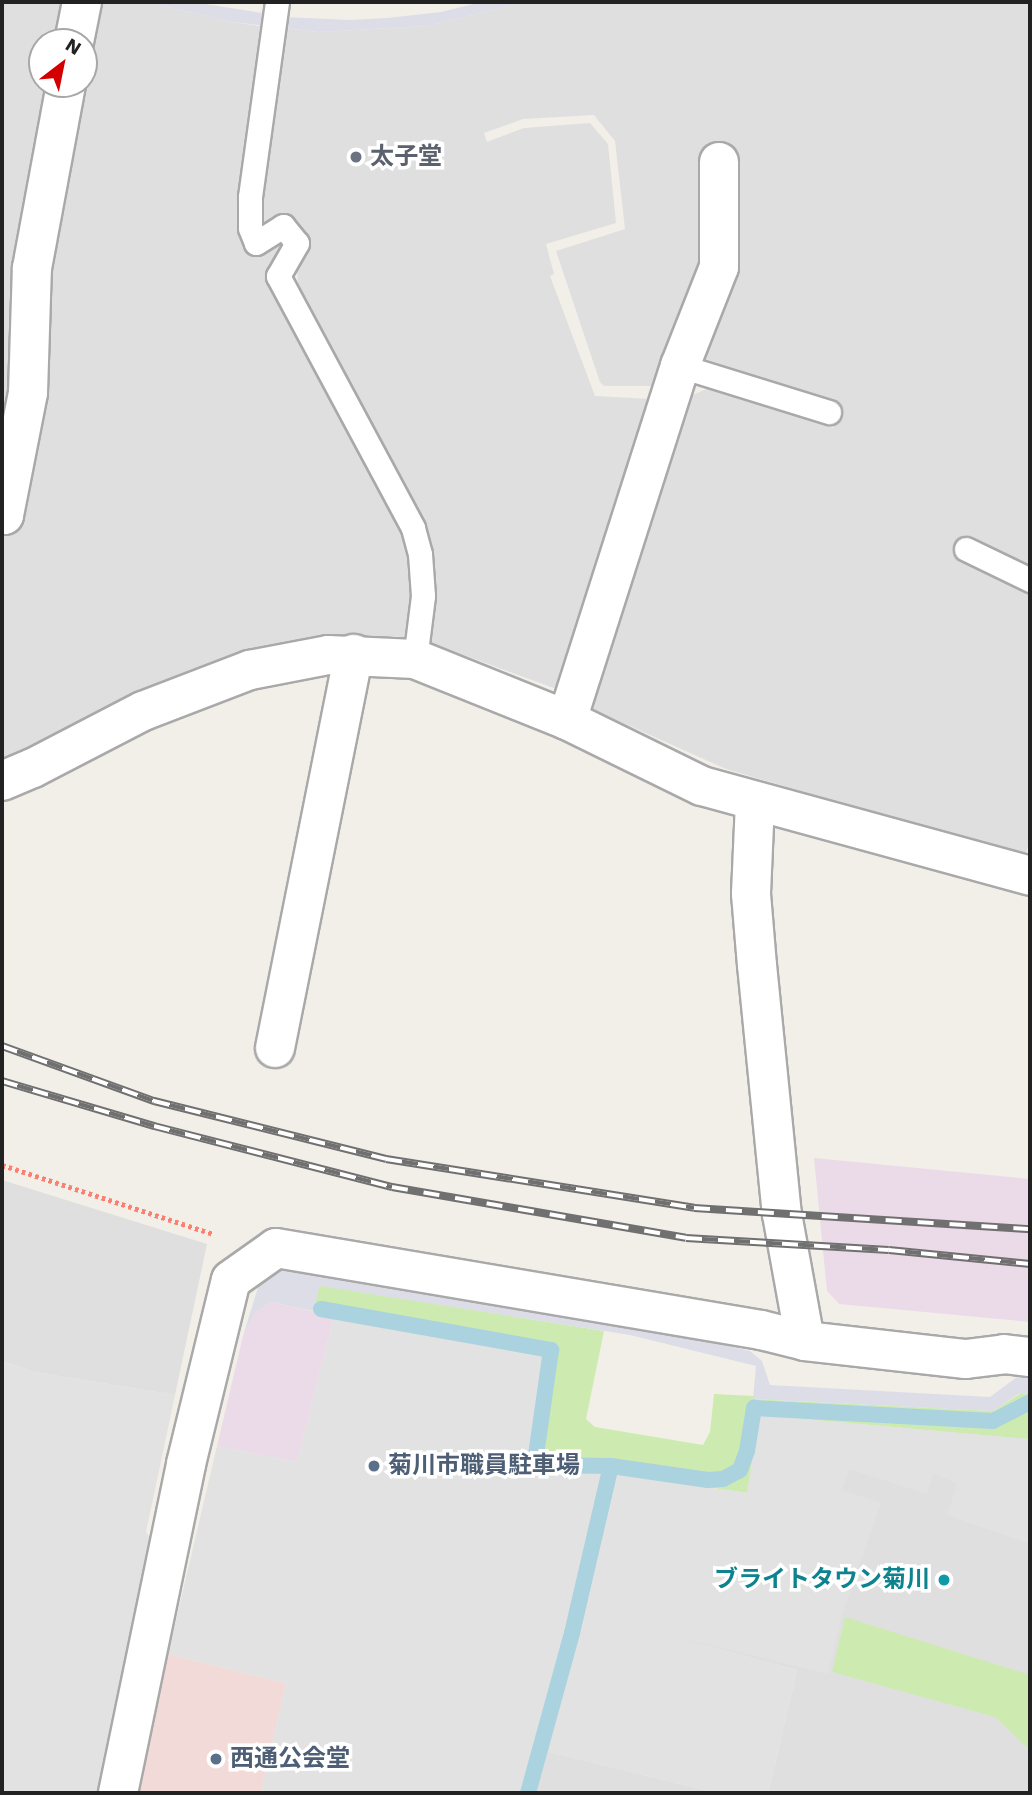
<!DOCTYPE html>
<meta charset="utf-8">
<style>
body{margin:0}
#map{position:relative;width:1032px;height:1795px;overflow:hidden;background:#f2efe9;font-family:"Work Sans","Noto Sans JP",sans-serif}
div>[style]{position:absolute}
[style*='--x']{left:calc(var(--x)*1px);top:calc(var(--y)*1px);width:calc(var(--w)*1px);rotate:calc(var(--a)*1deg)}
.residential>*{inset:0;background:#e0dfdf}
.commercial>*{inset:0;background:#f2dad9}
.industrial>*{inset:0;background:#ebdbe8}
.grass>*{inset:0;background:#cdebb0}
.parking>*{inset:0;background:#e2e2e2}
.plaza>*{inset:0;background:#dddde8}
.stream>*{height:16px;margin:-8px;padding:0 8px;transform-origin:8px;border-radius:8px;background:#aad3df}
.path>*{height:4.5px;margin-top:-2.25px;transform-origin:0;background:repeating-linear-gradient(90deg,#fa8072 0 3.5px,transparent 0 7px)}
.roads{filter:drop-shadow(2px 0 #a9a9a9) drop-shadow(-2px 0 #a9a9a9) drop-shadow(0 2px #a9a9a9) drop-shadow(0 -2px #a9a9a9)}
.lane>*{height:23px;margin:-11.5px;padding:0 11.5px;transform-origin:11.5px;border-radius:11.5px;background:#fff}
.street>*{height:38px;margin:-19px;padding:0 19px;transform-origin:19px;border-radius:19px;background:#fff}
.rail>*{height:8px;margin-top:-4px;transform-origin:0;background:repeating-linear-gradient(90deg,#fff 0 16px,#707070 0 32px);box-sizing:border-box;border-block:2px solid #707070}
.dots>*{width:19px;height:19px;translate:-50% -50%;box-sizing:border-box;border:4px solid #fff;border-radius:50%}
span{translate:-50% -50%;white-space:nowrap;text-align:center;line-height:1.15;-webkit-text-stroke:7px #fff;paint-order:stroke}
.worship-label{font-size:24px;color:#5b616d;font-weight:700}
.left{translate:0 -50%;text-align:left}
.service-label{font-size:24px;color:#4e5e75;font-weight:700}
.culture-label{font-size:24px;color:#0d838f;font-weight:700}
.right{translate:-100% -50%;text-align:right}
.frame{position:absolute;inset:0;border:4px solid #222;pointer-events:none}
.north{position:absolute;left:28px;top:28px;width:70px;height:70px;box-sizing:border-box;background:#fff;border:2px solid #a7a7a7;border-radius:50%;rotate:32deg;font-size:19px;font-weight:700;line-height:28px;text-align:center;color:#222}
.north::after{content:'';display:block;margin:auto;width:24px;height:32px;background:#d40000;clip-path:polygon(50% 0,100% 100%,50% 72%,0 100%)}
</style>
<div id="map">
<div class="residential">
<div style="clip-path:polygon(2px 2px,62px 3px,55px 42px,42px 42px,42px 84px,48px 84px,2px 436px)"></div>
<div style="clip-path:polygon(111px 2px,146px 2px,231px 22px,266px 27px,243px 229px,286px 242px,265px 277px,407px 534px,415px 590px,411px 637px,321px 636px,263px 647px,192px 669px,139px 692px,2px 761px,2px 531px,16px 533px,47px 361px,50px 271px,95px 7px)"></div>
<div style="clip-path:polygon(525px 2px,1030px 2px,1030px 838px,1025px 857px,726px 769px,583px 705px,678px 401px,709px 388px,833px 428px,841px 404px,696px 356px,657px 386px,604px 386px,600px 382px,556px 251px,625px 229px,615px 141px,594px 115px,523px 119px,484px 133px,487px 142px,524px 128px,590px 123px,608px 144px,616px 223px,546px 244px,554px 274px,550px 276px,595px 396px,651px 399px,562px 691px,426px 641px,420px 527px,298px 288px,297px 269px,308px 242px,261px 228px,258px 199px,283px 28px,319px 32px,428px 26px)"></div>
<div style="clip-path:polygon(2px 1180px,207px 1244px,175px 1395px,35px 1372px,2px 1361px)"></div>
<div style="clip-path:polygon(759px 1415px,1026px 1439px,1030px 1436px,1030px 1793px,768px 1793px,797px 1670px,581px 1612px,615px 1475px,747px 1493px)"></div>
<div style="clip-path:polygon(545px 1751px,718px 1793px,535px 1793px)"></div>
</div>
<div class="commercial">
<div style="clip-path:polygon(168px 1654px,286px 1683px,261px 1793px,135px 1793px)"></div>
</div>
<div class="industrial">
<div style="clip-path:polygon(814px 1158px,1030px 1179px,1030px 1322px,839px 1304px,827px 1291px)"></div>
<div style="clip-path:polygon(271px 1302px,334px 1316px,297px 1462px,217px 1446px,243px 1336px,255px 1313px)"></div>
</div>
<div class="grass">
<div style="clip-path:polygon(319px 1285px,604px 1331px,586px 1419px,595px 1427px,703px 1445px,710px 1432px,714px 1394px,754px 1396px,754px 1399px,993px 1411px,1021px 1393px,1030px 1394px,1030px 1436px,1027px 1439px,760px 1415px,748px 1493px,606px 1473px,540px 1470px,530px 1457px,546px 1353px,313px 1311px)"></div>
<div style="clip-path:polygon(845px 1617px,1030px 1675px,1029px 1749px,995px 1717px,832px 1672px)"></div>
</div>
<div class="parking">
<div style="clip-path:polygon(334px 1316px,547px 1353px,530px 1457px,540px 1470px,606px 1473px,560px 1660px,568px 1661px,615px 1475px,747px 1493px,759px 1415px,1026px 1439px,1030px 1436px,1030px 1544px,947px 1515px,957px 1483px,933px 1474px,927px 1494px,849px 1469px,842px 1490px,881px 1503px,841px 1618px,828px 1674px,673px 1636px,797px 1670px,768px 1793px,718px 1793px,545px 1751px,557px 1703px,549px 1701px,523px 1793px,261px 1793px,286px 1683px,168px 1654px,217px 1446px,297px 1462px)"></div>
<div style="clip-path:polygon(2px 1361px,35px 1372px,175px 1395px,146px 1532px,160px 1550px,104px 1793px,2px 1793px)"></div>
</div>
<div class="plaza">
<div style="clip-path:polygon(146px 2px,193px 2px,262px 13px,276px 21px,284px 17px,350px 20px,387px 18px,441px 12px,481px 2px,525px 2px,428px 26px,319px 32px,231px 22px)"></div>
<div style="clip-path:polygon(281px 1266px,645px 1326px,750px 1351px,762px 1361px,770px 1385px,990px 1397px,1017px 1377px,1030px 1379px,1030px 1394px,1020px 1393px,993px 1411px,753px 1399px,756px 1366px,630px 1335px,320px 1286px,313px 1311px,271px 1302px,255px 1313px,243px 1336px,260px 1281px)"></div>
</div>
<div class="stream">
<div style="--x:321;--y:1309;--w:234;--a:10.1"></div>
<div style="--x:551;--y:1350;--w:106;--a:98.1"></div>
<div style="--x:536;--y:1455;--w:12;--a:55"></div>
<div style="--x:543;--y:1465;--w:68;--a:0.8"></div>
<div style="--x:611;--y:1466;--w:98;--a:8.2"></div>
<div style="--x:708;--y:1480;--w:15;--a:-4"></div>
<div style="--x:723;--y:1479;--w:19;--a:-28"></div>
<div style="--x:740;--y:1470;--w:20;--a:-70"></div>
<div style="--x:747;--y:1451;--w:44;--a:-80.8"></div>
<div style="--x:754;--y:1408;--w:239;--a:3.1"></div>
<div style="--x:993;--y:1421;--w:42;--a:-27.2"></div>
<div style="--x:528;--y:1793;--w:166;--a:-74.6"></div>
<div style="--x:572;--y:1633;--w:171;--a:-76.9"></div>
</div>
<div class="path">
<div style="--x:2;--y:1165;--w:222;--a:18.1"></div>
</div>
<div class="roads">
<div class="lane">
<div style="--x:277;--y:2;--w:197;--a:97.9"></div>
<div style="--x:250;--y:197;--w:31;--a:90"></div>
<div style="--x:250;--y:228;--w:16;--a:68"></div>
<div style="--x:256;--y:243;--w:32;--a:-32"></div>
<div style="--x:283;--y:226;--w:22;--a:51"></div>
<div style="--x:297;--y:243;--w:38;--a:120"></div>
<div style="--x:278;--y:276;--w:286;--a:61.8"></div>
<div style="--x:413;--y:528;--w:27;--a:75"></div>
<div style="--x:420;--y:554;--w:42;--a:85.9"></div>
<div style="--x:423;--y:596;--w:64;--a:97.2"></div>
<div style="--x:680;--y:366;--w:156;--a:17.2"></div>
<div style="--x:966;--y:549;--w:71;--a:25.8"></div>
</div>
<div class="street">
<div style="--x:74;--y:42;--w:41;--a:-78.7"></div>
<div style="--x:2;--y:515;--w:2;--a:0"></div>
<div style="--x:4;--y:515;--w:124;--a:-78.9"></div>
<div style="--x:28;--y:393;--w:125;--a:-88.2"></div>
<div style="--x:32;--y:268;--w:187;--a:-79.5"></div>
<div style="--x:567;--y:720;--w:372;--a:-72.3"></div>
<div style="--x:680;--y:366;--w:106;--a:-68.5"></div>
<div style="--x:719;--y:267;--w:105;--a:-90"></div>
<div style="--x:2;--y:781;--w:34;--a:-23"></div>
<div style="--x:33;--y:768;--w:124;--a:-27.4"></div>
<div style="--x:143;--y:711;--w:115;--a:-21"></div>
<div style="--x:250;--y:670;--w:79;--a:-10.9"></div>
<div style="--x:328;--y:655;--w:87;--a:2.6"></div>
<div style="--x:415;--y:659;--w:164;--a:21.9"></div>
<div style="--x:567;--y:720;--w:150;--a:26.1"></div>
<div style="--x:702;--y:786;--w:340;--a:15.3"></div>
<div style="--x:755;--y:802;--w:92;--a:92.5"></div>
<div style="--x:751;--y:894;--w:71;--a:85.2"></div>
<div style="--x:757;--y:965;--w:250;--a:84.3"></div>
<div style="--x:782;--y:1214;--w:129;--a:79.7"></div>
<div style="--x:275;--y:1048;--w:402;--a:-78.7"></div>
<div style="--x:118;--y:1793;--w:336;--a:-78.3"></div>
<div style="--x:186;--y:1464;--w:189;--a:-76.3"></div>
<div style="--x:231;--y:1280;--w:55;--a:-35.4"></div>
<div style="--x:276;--y:1248;--w:492;--a:9.6"></div>
<div style="--x:761;--y:1330;--w:45;--a:14"></div>
<div style="--x:805;--y:1341;--w:162;--a:6.4"></div>
<div style="--x:966;--y:1359;--w:38;--a:-7"></div>
<div style="--x:1004;--y:1354;--w:26;--a:7"></div>
</div>
</div>
<div class="rail">
<div style="--x:2;--y:1046;--w:162;--a:19.9"></div>
<div style="--x:154;--y:1101;--w:239;--a:14"></div>
<div style="--x:386;--y:1159;--w:312;--a:9"></div>
<div style="--x:694;--y:1208;--w:337;--a:3.6"></div>
<div style="--x:2;--y:1081;--w:159;--a:16.5"></div>
<div style="--x:154;--y:1126;--w:246;--a:14.4"></div>
<div style="--x:392;--y:1187;--w:298;--a:9.8"></div>
<div style="--x:686;--y:1238;--w:203;--a:3.4"></div>
<div style="--x:889;--y:1250;--w:142;--a:5.7"></div>
</div>
<div class="dots">
<div style="left:356px;top:157px;background:#6b7280"></div>
<div style="left:374px;top:1466px;background:#5c6f8a"></div>
<div style="left:944px;top:1580px;background:#0f9aa8"></div>
<div style="left:216px;top:1759px;background:#5c6f8a"></div>
</div>
<div class="worship-label">
<span class="left" style="left:370px;top:157px">太子堂</span>
</div>
<div class="service-label">
<span class="left" style="left:388px;top:1466px">菊川市職員駐車場</span>
<span class="left" style="left:230px;top:1759px">西通公会堂</span>
</div>
<div class="culture-label">
<span class="right" style="left:930px;top:1580px">ブライトタウン菊川</span>
</div>
<div class="frame"></div>
<div class="north">N</div>
</div>
